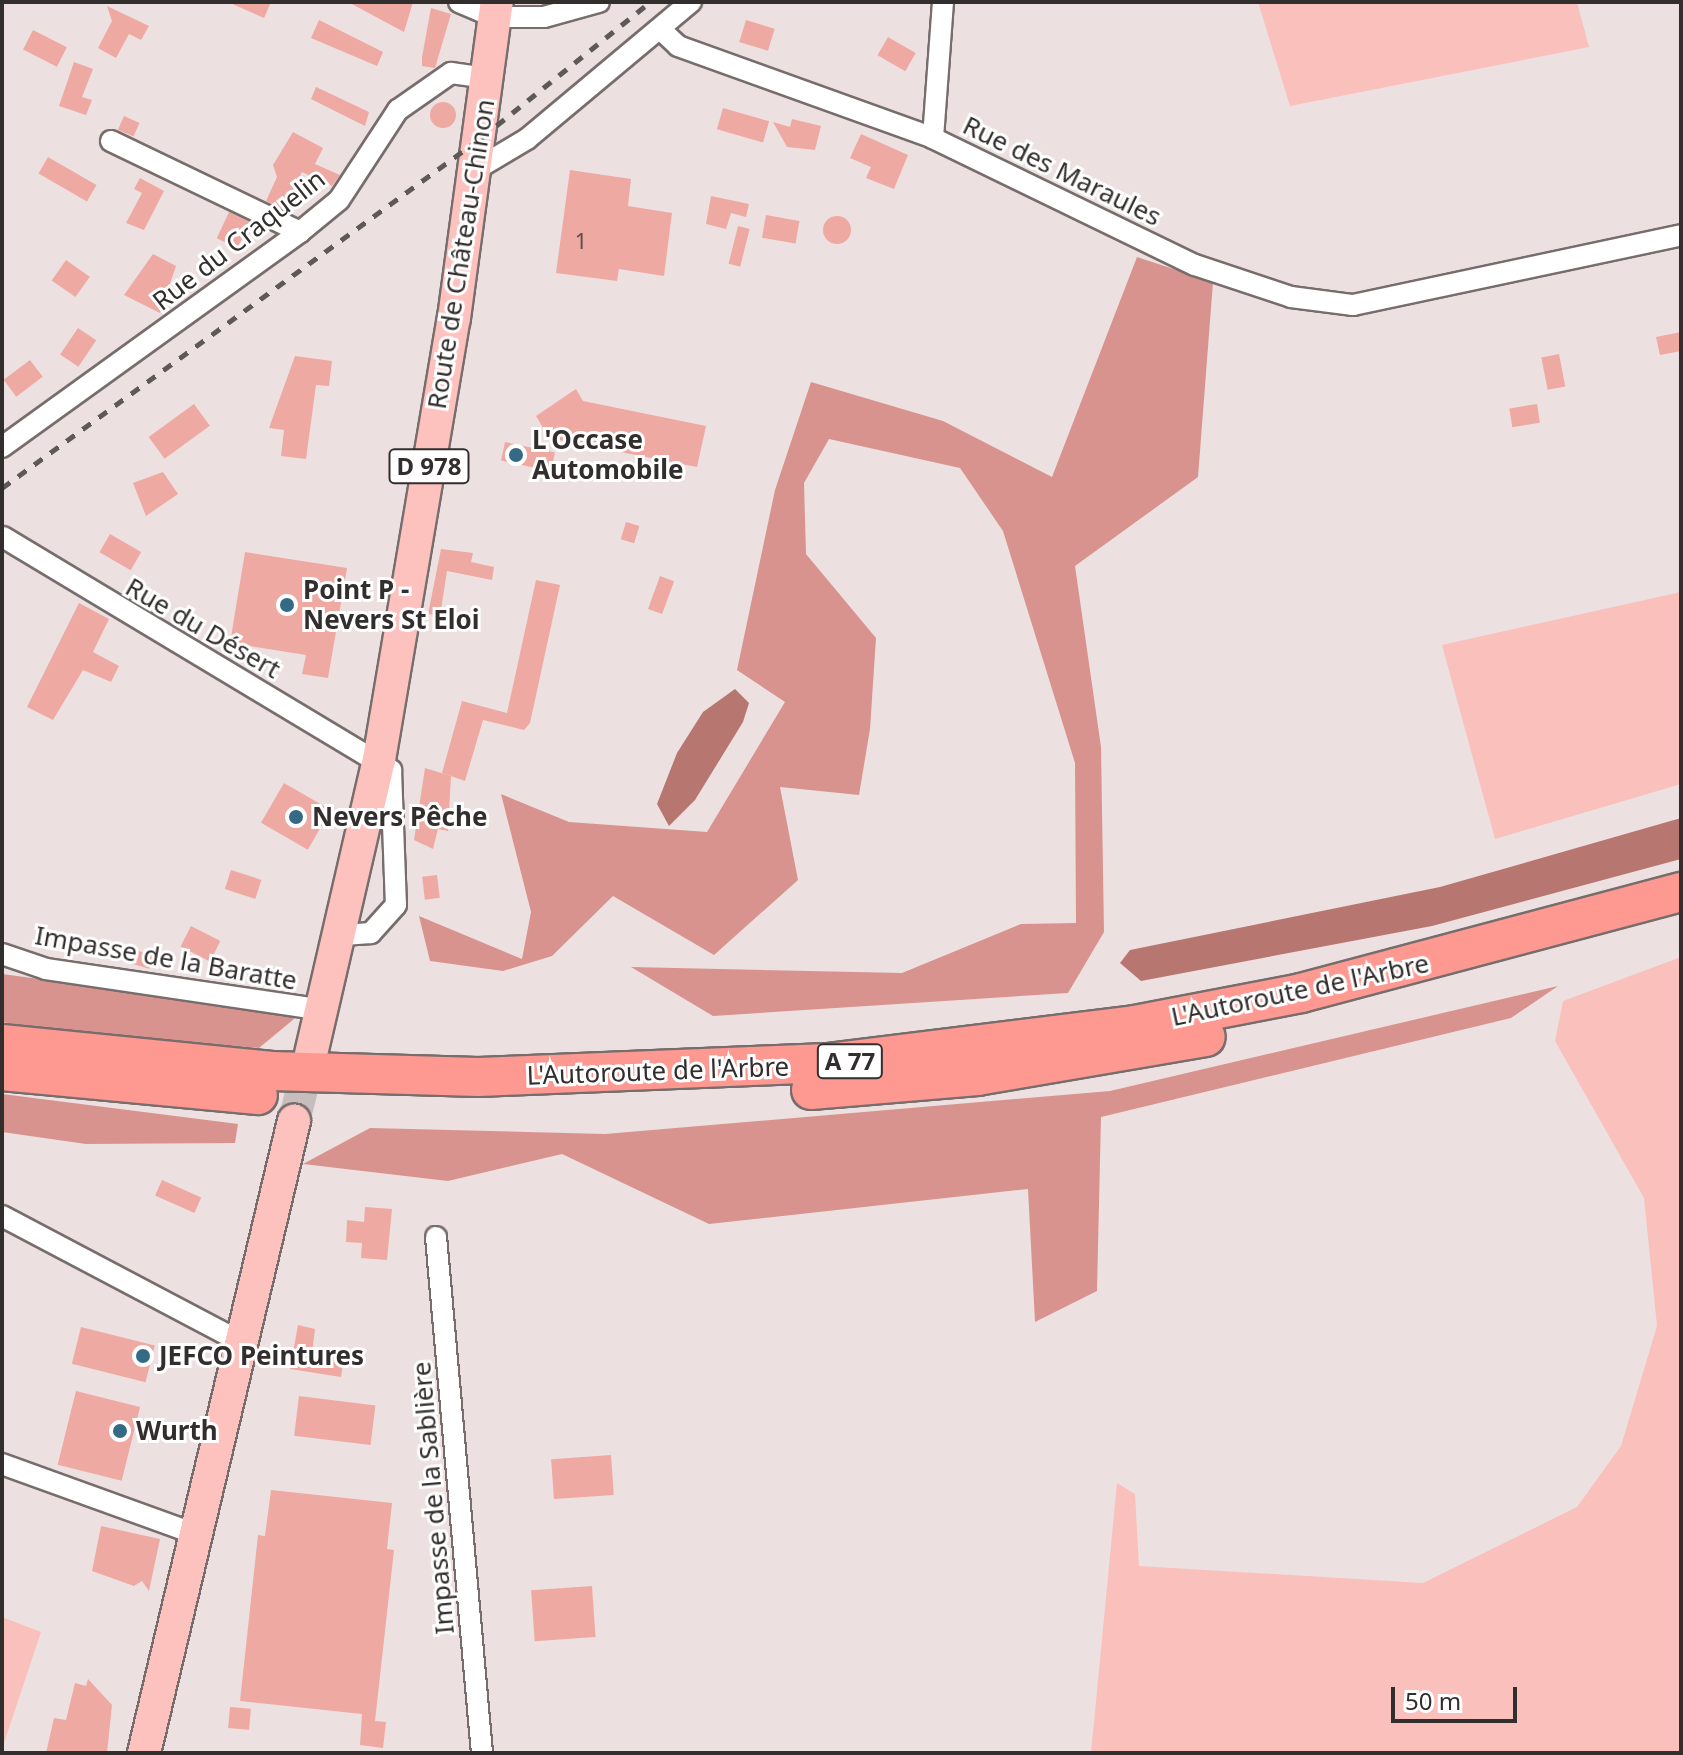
<!DOCTYPE html>
<meta charset="utf-8">
<style>
body{margin:0}
#map{position:relative;width:1683px;height:1755px;overflow:hidden;background:#ece1e0;font-family:"Noto Sans",sans-serif}
div>[style]{position:absolute}
[style*='--x']{left:calc(var(--x)*1px);top:calc(var(--y)*1px);width:calc(var(--w)*1px);rotate:calc(var(--a)*1deg)}
.green>*{inset:0;background:#fac0bc}
.forest>*{inset:0;background:#d8938e}
.water>*{inset:0;background:#b87671}
.building>*{inset:0;background:#efa9a3;transform-origin:0 0}
.round{border-radius:50%}
.primary-tunnel>*{height:32px;margin-top:-16px;transform-origin:0;background:repeating-linear-gradient(90deg,#c7bdbc 0 32px,transparent 0 48px)}
.roads{filter:drop-shadow(2px 0 #776d6c) drop-shadow(-2px 0 #776d6c) drop-shadow(0 2px #776d6c) drop-shadow(0 -2px #776d6c)}
.minor>*{height:20px;margin:-10px;padding:0 10px;transform-origin:10px;border-radius:10px;background:#fff}
.primary>*{height:32px;margin:-16px;padding:0 16px;transform-origin:16px;border-radius:16px;background:#fec2be}
.motorway>*{height:38px;margin:-19px;padding:0 19px;transform-origin:19px;border-radius:19px;background:#fe9992}
.rail>*{height:5px;margin-top:-2.5px;transform-origin:0;background:repeating-linear-gradient(90deg,#5e5857 0 10px,transparent 0 20px)}
.dots>*{width:22px;height:22px;translate:-50% -50%;box-sizing:border-box;border:4px solid #fff;border-radius:50%}
span{translate:-50% -50%;white-space:nowrap;text-align:center;line-height:1.15;-webkit-text-stroke:6px #fff;paint-order:stroke}
.number-label{font-size:22px;color:#614d4a}
.number-label span{-webkit-text-stroke-width:0}
.shield-label span{padding:2px 6px;background:#fff;border:2px solid;border-radius:6px;-webkit-text-stroke-width:0}
.shield-label{font-size:24px;color:#322e2d;font-weight:700}
.street-label{font-size:26px;color:#322e2d}
.poi-label{font-size:26px;color:#322e2d;font-weight:700}
.left{translate:0 -50%;text-align:left}
.frame{position:absolute;inset:0;border:4px solid #322e2d;pointer-events:none}
.scale{position:absolute;left:1391px;top:1687px;width:126px;height:36px;box-sizing:border-box;border:4px solid #322e2d;border-top:0;padding-left:10px;font-size:24px;line-height:28px;white-space:nowrap;color:#322e2d;-webkit-text-stroke:6px #fff;paint-order:stroke}
</style>
<div id="map">
<div class="green">
<div style="clip-path:polygon(1258px 2px,1577px 2px,1589px 47px,1290px 106px)"></div>
<div style="clip-path:polygon(1681px 592px,1681px 784px,1495px 839px,1442px 645px)"></div>
<div style="clip-path:polygon(1681px 957px,1681px 1753px,1091px 1753px,1117px 1483px,1135px 1494px,1139px 1566px,1423px 1583px,1577px 1507px,1621px 1446px,1657px 1326px,1644px 1198px,1555px 1041px,1563px 1001px)"></div>
<div style="clip-path:polygon(2px 1617px,41px 1632px,2px 1749px)"></div>
</div>
<div class="forest">
<div style="clip-path:polygon(1137px 257px,1213px 282px,1198px 477px,1075px 566px,1101px 747px,1104px 932px,1068px 993px,713px 1016px,631px 967px,902px 973px,1021px 924px,1076px 923px,1075px 763px,1003px 531px,960px 468px,829px 439px,804px 483px,806px 554px,876px 638px,870px 729px,859px 795px,780px 787px,798px 880px,714px 955px,613px 896px,552px 956px,503px 971px,430px 961px,419px 916px,522px 959px,531px 912px,501px 794px,569px 822px,707px 832px,785px 702px,737px 670px,775px 490px,811px 382px,943px 421px,1052px 477px)"></div>
<div style="clip-path:polygon(2px 974px,300px 1014px,259px 1048px,45px 1030px,2px 1022px)"></div>
<div style="clip-path:polygon(1558px 986px,1511px 1018px,1101px 1117px,1097px 1291px,1035px 1322px,1028px 1189px,709px 1224px,562px 1154px,448px 1181px,303px 1164px,370px 1128px,605px 1134px,1110px 1091px)"></div>
<div style="clip-path:polygon(2px 1094px,238px 1124px,235px 1143px,86px 1144px,2px 1132px)"></div>
</div>
<div class="water">
<div style="clip-path:polygon(735px 689px,749px 703px,743px 722px,695px 800px,669px 826px,657px 804px,677px 753px,703px 712px)"></div>
<div style="clip-path:polygon(1681px 818px,1681px 859px,1432px 926px,1141px 981px,1120px 963px,1130px 950px,1440px 887px)"></div>
</div>
<div class="building">
<div style="clip-path:polygon(228px 2px,271px 2px,264px 18px)"></div>
<div style="clip-path:polygon(348px 2px,413px 2px,404px 32px)"></div>
<div style="clip-path:polygon(107px 6px,149px 26px,141px 40px,129px 34px,116px 58px,98px 48px,112px 21px)"></div>
<div style="clip-path:polygon(431px 8px,451px 14px,435px 68px,422px 66px,422px 57px)"></div>
<div style="clip-path:polygon(319px 20px,383px 52px,377px 66px,311px 38px)"></div>
<div style="left:746px;top:20px;width:30px;height:23px;rotate:17deg"></div>
<div style="left:33px;top:30px;width:38px;height:22px;rotate:27deg"></div>
<div style="left:888px;top:37px;width:32px;height:21px;rotate:30deg"></div>
<div style="clip-path:polygon(74px 62px,93px 69px,82px 97px,92px 100px,86px 115px,59px 106px)"></div>
<div style="clip-path:polygon(316px 87px,369px 112px,365px 126px,311px 99px)"></div>
<div class="round" style="left:430px;top:102px;width:26px;height:26px"></div>
<div style="left:723px;top:108px;width:48px;height:22px;rotate:16deg"></div>
<div style="left:124px;top:116px;width:17px;height:15px;rotate:24deg"></div>
<div style="clip-path:polygon(792px 119px,821px 126px,815px 150px,787px 147px,773px 122px,790px 127px)"></div>
<div style="clip-path:polygon(293px 132px,323px 148px,315px 164px,340px 175px,332px 186px,302px 172px,284px 210px,266px 201px,277px 177px,273px 165px)"></div>
<div style="clip-path:polygon(861px 134px,908px 155px,894px 189px,866px 178px,871px 167px,850px 158px)"></div>
<div style="left:48px;top:157px;width:56px;height:19px;rotate:30deg"></div>
<div style="clip-path:polygon(570px 170px,631px 179px,628px 206px,672px 213px,664px 276px,619px 269px,617px 281px,556px 273px)"></div>
<div style="clip-path:polygon(140px 178px,164px 191px,144px 230px,126px 223px,142px 193px,134px 189px)"></div>
<div style="clip-path:polygon(711px 196px,749px 204px,746px 217px,731px 213px,726px 229px,706px 224px)"></div>
<div style="left:229px;top:212px;width:23px;height:29px;rotate:25deg"></div>
<div style="left:766px;top:215px;width:34px;height:23px;rotate:10deg"></div>
<div class="round" style="left:823px;top:216px;width:28px;height:28px"></div>
<div style="left:738px;top:226px;width:12px;height:39px;rotate:14deg"></div>
<div style="clip-path:polygon(153px 254px,176px 266px,160px 313px,124px 295px)"></div>
<div style="left:66px;top:260px;width:29px;height:25px;rotate:35deg"></div>
<div style="left:78px;top:328px;width:22px;height:32px;rotate:34deg"></div>
<div style="clip-path:polygon(1681px 332px,1681px 351px,1660px 355px,1656px 337px)"></div>
<div style="left:1559px;top:354px;width:33px;height:18px;rotate:79deg"></div>
<div style="clip-path:polygon(295px 356px,332px 361px,329px 386px,316px 385px,306px 459px,281px 456px,284px 430px,269px 428px)"></div>
<div style="left:30px;top:360px;width:21px;height:33px;rotate:53deg"></div>
<div style="clip-path:polygon(576px 389px,583px 401px,706px 426px,697px 467px,549px 438px,536px 416px)"></div>
<div style="left:194px;top:404px;width:27px;height:56px;rotate:54deg"></div>
<div style="left:1537px;top:404px;width:19px;height:28px;rotate:81deg"></div>
<div style="left:505px;top:442px;width:51px;height:19px;rotate:12deg"></div>
<div style="clip-path:polygon(163px 472px,178px 494px,146px 516px,133px 483px)"></div>
<div style="left:626px;top:522px;width:14px;height:18px;rotate:17deg"></div>
<div style="left:110px;top:534px;width:36px;height:21px;rotate:30deg"></div>
<div style="clip-path:polygon(441px 549px,473px 553px,471px 562px,494px 567px,492px 580px,447px 571px,440px 616px,428px 614px)"></div>
<div style="clip-path:polygon(245px 552px,347px 568px,328px 678px,302px 674px,306px 655px,230px 643px)"></div>
<div style="left:660px;top:576px;width:15px;height:35px;rotate:20deg"></div>
<div style="clip-path:polygon(536px 580px,560px 585px,530px 723px,524px 730px,483px 720px,465px 781px,442px 773px,462px 701px,507px 713px)"></div>
<div style="clip-path:polygon(79px 603px,109px 619px,93px 652px,119px 666px,111px 682px,83px 670px,53px 720px,27px 707px)"></div>
<div style="clip-path:polygon(425px 768px,451px 776px,448px 831px,438px 829px,433px 849px,414px 840px)"></div>
<div style="left:284px;top:783px;width:54px;height:46px;rotate:30deg"></div>
<div style="left:231px;top:870px;width:32px;height:20px;rotate:18deg"></div>
<div style="left:437px;top:875px;width:23px;height:15px;rotate:83deg"></div>
<div style="left:191px;top:926px;width:33px;height:23px;rotate:27deg"></div>
<div style="left:135px;top:950px;width:19px;height:14px;rotate:16deg"></div>
<div style="left:162px;top:1180px;width:43px;height:17px;rotate:24deg"></div>
<div style="clip-path:polygon(365px 1207px,392px 1209px,387px 1260px,361px 1258px,362px 1243px,346px 1242px,347px 1220px,364px 1222px)"></div>
<div style="clip-path:polygon(298px 1325px,315px 1329px,312px 1353px,344px 1358px,341px 1377px,290px 1369px)"></div>
<div style="left:81px;top:1327px;width:76px;height:38px;rotate:14deg"></div>
<div style="left:76px;top:1391px;width:66px;height:76px;rotate:14deg"></div>
<div style="left:299px;top:1396px;width:77px;height:40px;rotate:7deg"></div>
<div style="left:611px;top:1455px;width:40px;height:60px;rotate:86deg"></div>
<div style="clip-path:polygon(271px 1490px,392px 1503px,387px 1549px,394px 1550px,375px 1721px,386px 1722px,383px 1748px,360px 1745px,362px 1714px,240px 1701px,258px 1535px,265px 1536px)"></div>
<div style="clip-path:polygon(101px 1526px,160px 1539px,149px 1591px,142px 1581px,134px 1586px,92px 1571px)"></div>
<div style="left:592px;top:1586px;width:51px;height:61px;rotate:86deg"></div>
<div style="clip-path:polygon(88px 1679px,112px 1705px,107px 1753px,46px 1753px,54px 1718px,66px 1720px,75px 1683px,86px 1686px)"></div>
<div style="left:230px;top:1707px;width:21px;height:21px;rotate:5deg"></div>
</div>
<div class="primary-tunnel">
<div style="--x:294;--y:1121;--w:69;--a:-75.8"></div>
</div>
<div class="roads">
<div class="minor">
<div style="--x:459;--y:2;--w:39;--a:23"></div>
<div style="--x:495;--y:17;--w:49;--a:0"></div>
<div style="--x:544;--y:17;--w:57;--a:-15.3"></div>
<div style="--x:660;--y:29;--w:25;--a:43"></div>
<div style="--x:678;--y:46;--w:271;--a:19.8"></div>
<div style="--x:933;--y:138;--w:291;--a:25.9"></div>
<div style="--x:1195;--y:265;--w:101;--a:18.4"></div>
<div style="--x:1291;--y:297;--w:63;--a:7.4"></div>
<div style="--x:1353;--y:305;--w:335;--a:-12"></div>
<div style="--x:933;--y:138;--w:136;--a:-85.8"></div>
<div style="--x:111;--y:141;--w:210;--a:25.7"></div>
<div style="--x:475;--y:170;--w:61;--a:-30.8"></div>
<div style="--x:527;--y:139;--w:214;--a:-39.9"></div>
<div style="--x:2;--y:447;--w:367;--a:-35.8"></div>
<div style="--x:300;--y:232;--w:50;--a:-39.4"></div>
<div style="--x:339;--y:200;--w:108;--a:-56.8"></div>
<div style="--x:398;--y:110;--w:65;--a:-34.9"></div>
<div style="--x:451;--y:73;--w:37;--a:8"></div>
<div style="--x:3;--y:537;--w:453;--a:31"></div>
<div style="--x:391;--y:770;--w:135;--a:87.9"></div>
<div style="--x:396;--y:905;--w:38;--a:132"></div>
<div style="--x:371;--y:933;--w:31;--a:176"></div>
<div style="--x:2;--y:954;--w:46;--a:18.8"></div>
<div style="--x:46;--y:969;--w:279;--a:8.4"></div>
<div style="--x:2;--y:1216;--w:270;--a:27.8"></div>
<div style="--x:436;--y:1237;--w:518;--a:84.91"></div>
<div style="--x:2;--y:1464;--w:205;--a:19.9"></div>
</div>
<div class="primary">
<div style="--x:311;--y:1054;--w:302;--a:-77"></div>
<div style="--x:379;--y:760;--w:448;--a:-80.4"></div>
<div style="--x:454;--y:318;--w:319;--a:-82.3"></div>
<div style="--x:144;--y:1753;--w:650;--a:-76.65"></div>
</div>
<div class="motorway">
<div style="--x:2;--y:1044;--w:271;--a:5.7"></div>
<div style="--x:272;--y:1071;--w:206;--a:1.7"></div>
<div style="--x:478;--y:1077;--w:349;--a:-2.3"></div>
<div style="--x:827;--y:1063;--w:310;--a:-7"></div>
<div style="--x:1135;--y:1025;--w:169;--a:-10.9"></div>
<div style="--x:1301;--y:993;--w:393;--a:-14.9"></div>
<div style="--x:2;--y:1071;--w:257;--a:5.4"></div>
<div style="--x:811;--y:1090;--w:167;--a:-4.8"></div>
<div style="--x:977;--y:1076;--w:232;--a:-9.7"></div>
</div>
</div>
<div class="rail">
<div style="--x:2;--y:488;--w:593;--a:-36.16"></div>
<div style="--x:481;--y:138;--w:217;--a:-38.8"></div>
</div>
<div class="dots">
<div style="left:516px;top:455px;background:#356a86"></div>
<div style="left:287px;top:605px;background:#356a86"></div>
<div style="left:296px;top:817px;background:#356a86"></div>
<div style="left:143px;top:1356px;background:#356a86"></div>
<div style="left:120px;top:1431px;background:#356a86"></div>
</div>
<div class="number-label">
<span style="left:581px;top:241px">1</span>
</div>
<div class="shield-label">
<span style="left:429px;top:466px">D 978</span>
<span style="left:850px;top:1061px">A 77</span>
</div>
<div class="street-label">
<span style="left:1062px;top:171px;rotate:26deg">Rue des Maraules</span>
<span style="left:239px;top:240px;rotate:-38deg">Rue du Craquelin</span>
<span style="left:461px;top:254px;rotate:-81deg">Route de Château-Chinon</span>
<span style="left:203px;top:628px;rotate:30deg">Rue du Désert</span>
<span style="left:166px;top:958px;rotate:10deg">Impasse de la Baratte</span>
<span style="left:1300px;top:990px;rotate:-12deg">L'Autoroute de l'Arbre</span>
<span style="left:658px;top:1071px;rotate:-2deg">L'Autoroute de l'Arbre</span>
<span style="left:433px;top:1498px;rotate:-95deg">Impasse de la Sablière</span>
</div>
<div class="poi-label">
<span class="left" style="left:532px;top:455px">L'Occase<br>Automobile</span>
<span class="left" style="left:303px;top:605px">Point P -<br>Nevers St Eloi</span>
<span class="left" style="left:312px;top:817px">Nevers Pêche</span>
<span class="left" style="left:159px;top:1356px">JEFCO Peintures</span>
<span class="left" style="left:136px;top:1431px">Wurth</span>
</div>
<div class="frame"></div>
<div class="scale">50 m</div>
</div>
